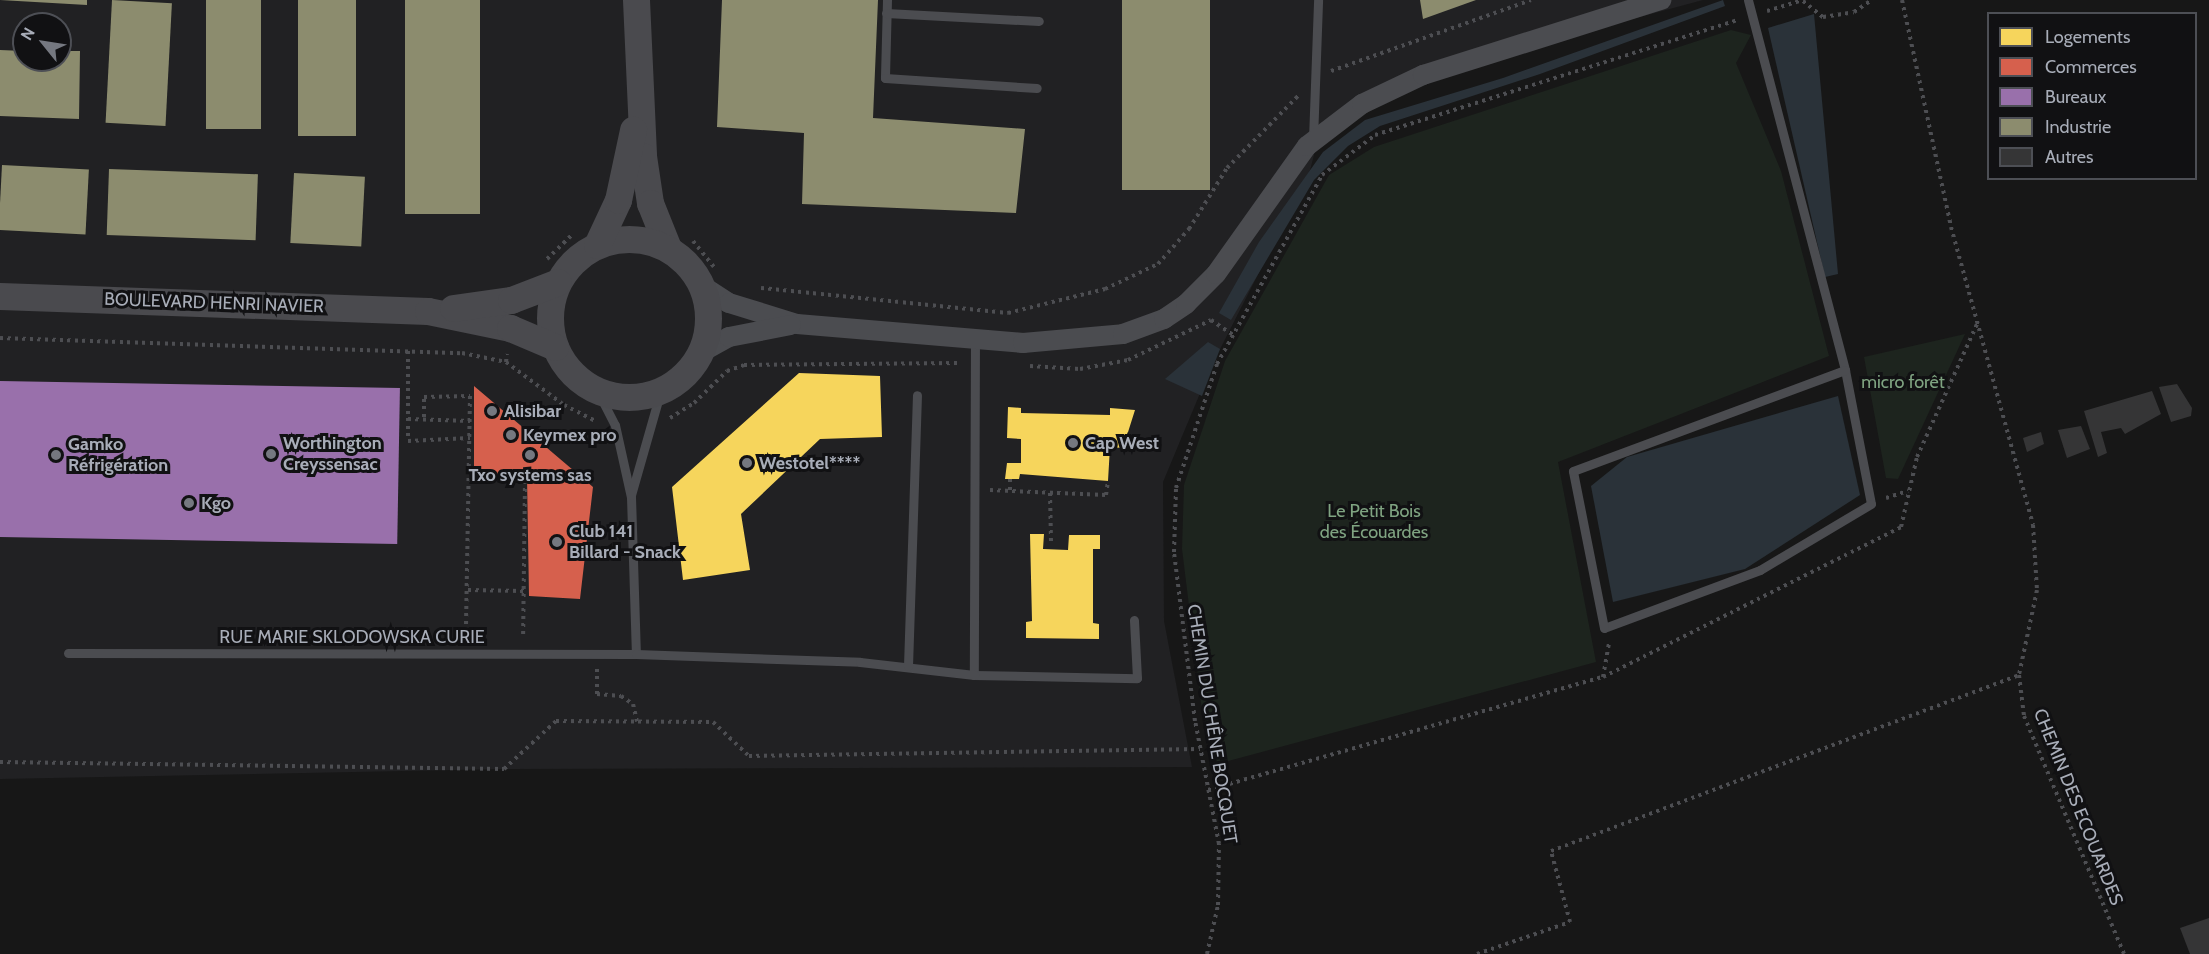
<!DOCTYPE html>
<meta charset="utf-8">
<style>
body{margin:0}
#map{position:relative;width:2209px;height:954px;overflow:hidden;background:#171717;font-family:Cabin,sans-serif}
div>[style]{position:absolute}
[style*='--x']{left:calc(var(--x)*1px);top:calc(var(--y)*1px);width:calc(var(--w)*1px);rotate:calc(var(--a)*1deg)}
.built>*{inset:0;background:#212123}
.green>*{inset:0;background:#1d241e}
.water>*{inset:0;background:#2a3239}
.homes>*{inset:0;background:#f6d55c}
.shops>*{inset:0;background:#d6604d}
.offices>*{inset:0;background:#9970ab;transform-origin:0 0}
.industry>*{inset:0;background:#8c8c6e;transform-origin:0 0}
.building>*{inset:0;background:#353536}
.path>*{height:4px;margin-top:-2px;transform-origin:0;background:repeating-linear-gradient(90deg,#4d4e52 0 3px,transparent 0 7.5px)}
.service>*{height:9px;margin:-4.5px;padding:0 4.5px;transform-origin:4.5px;border-radius:4.5px;background:#4b4c50}
.minor>*{height:20px;margin:-10px;padding:0 10px;transform-origin:10px;border-radius:10px;background:#4b4c50}
.secondary>*{height:27px;margin:-13.5px;padding:0 13.5px;transform-origin:13.5px;border-radius:13.5px;background:#4a4a4e}
.secondary>.ring{margin:-13.5px;padding:0;box-sizing:content-box;background:none;border:27px solid #4a4a4e;border-radius:50%}
.dots>*{width:16px;height:16px;translate:-50% -50%;box-sizing:border-box;border:3px solid #111113;border-radius:50%}
span{translate:-50% -50%;white-space:nowrap;text-align:center;line-height:1.15;-webkit-text-stroke:6px #111113;paint-order:stroke}
.street-label{font-size:18px;color:#a8adb8}
.park-label{font-size:18px;color:#7fa381}
.poi-label{font-size:18px;color:#a8adb8;font-weight:700}
.left{translate:0 -50%;text-align:left}
.legend{position:absolute;left:1987px;top:12px;width:210px;height:168px;box-sizing:border-box;background:#111113;border:2px solid #4d4f55;margin:0;padding:8px 10px;list-style:none;font-size:18px;color:#a8adb8}
.legend li{display:flex;align-items:center;gap:12px;height:30px}
.legend b{width:30px;border:2px solid #4d4f55}
.north{position:absolute;left:12px;top:12px;width:60px;height:60px;box-sizing:border-box;background:#111113;border:2px solid #4d4f55;border-radius:50%;rotate:300deg;font-size:16px;font-weight:700;line-height:24px;text-align:center;color:#a8adb8}
.north::after{content:'';display:block;margin:auto;width:21px;height:27px;background:#757880;clip-path:polygon(50% 0,100% 100%,50% 72%,0 100%)}
</style>
<div id="map">
<div class="built">
<div style="clip-path:polygon(evenodd,0 0,1703px 0,1376px 88px,1362px 104px,1323px 121px,1309px 174px,1211px 367px,1163px 482px,1164px 621px,1192px 767px,504px 769px,0 779px,0 0,24px 24px,60px 24px,60px 60px,24px 60px,24px 24px)"></div>
</div>
<div class="green">
<div style="clip-path:polygon(1731px 30px,1751px 35px,1736px 63px,1781px 171px,1829px 356px,1558px 462px,1596px 662px,1217px 764px,1202px 711px,1182px 549px,1184px 485px,1225px 361px,1329px 175px,1374px 147px)"></div>
<div style="clip-path:polygon(1965px 334px,1898px 479px,1886px 478px,1864px 357px)"></div>
</div>
<div class="water">
<div style="clip-path:polygon(1723px 0,1725px 6px,1540px 74px,1380px 126px,1348px 146px,1314px 180px,1231px 320px,1219px 313px,1259px 242px,1323px 152px,1365px 120px,1503px 78px)"></div>
<div style="clip-path:polygon(1814px 14px,1838px 274px,1825px 277px,1768px 28px)"></div>
<div style="clip-path:polygon(1208px 342px,1220px 349px,1202px 396px,1165px 379px)"></div>
<div style="clip-path:polygon(1838px 396px,1860px 495px,1745px 569px,1613px 602px,1591px 486px,1627px 457px)"></div>
</div>
<div class="homes">
<div style="clip-path:polygon(799px 373px,880px 376px,882px 437px,820px 439px,741px 514px,750px 570px,683px 580px,672px 487px)"></div>
<div style="clip-path:polygon(1008px 407px,1021px 408px,1021px 413px,1110px 415px,1110px 408px,1135px 410px,1123px 448px,1110px 447px,1108px 481px,1020px 474px,1019px 479px,1005px 479px,1007px 463px,1021px 463px,1021px 439px,1007px 438px)"></div>
<div style="clip-path:polygon(1030px 534px,1044px 534px,1043px 549px,1068px 550px,1069px 535px,1100px 535px,1100px 549px,1093px 549px,1093px 623px,1099px 624px,1099px 639px,1026px 638px,1026px 622px,1032px 621px)"></div>
</div>
<div class="shops">
<div style="clip-path:polygon(474px 386px,593px 487px,580px 599px,529px 596px,527px 477px,474px 475px)"></div>
</div>
<div class="offices">
<div style="left:0;top:381px;width:400px;height:156px;rotate:1deg"></div>
</div>
<div class="industry">
<div style="clip-path:polygon(0 0,87px 0,87px 5px)"></div>
<div style="left:112px;top:0;width:60px;height:123px;rotate:3deg"></div>
<div style="left:206px;top:0;width:55px;height:129px"></div>
<div style="left:298px;top:0;width:58px;height:136px"></div>
<div style="left:405px;top:0;width:75px;height:214px"></div>
<div style="clip-path:polygon(722px 0,878px 0,873px 118px,1025px 129px,1016px 213px,802px 204px,804px 133px,717px 127px)"></div>
<div style="left:1122px;top:0;width:88px;height:190px"></div>
<div style="clip-path:polygon(1420px 0,1476px 0,1423px 19px)"></div>
<div style="clip-path:polygon(0 50px,24px 51px,24px 60px,60px 60px,60px 51px,80px 51px,79px 119px,0 116px)"></div>
<div style="left:2px;top:165px;width:87px;height:65px;rotate:3deg"></div>
<div style="left:109px;top:169px;width:149px;height:66px;rotate:2deg"></div>
<div style="left:294px;top:173px;width:71px;height:70px;rotate:3deg"></div>
</div>
<div class="building">
<div style="clip-path:polygon(2177px 384px,2192px 408px,2191px 416px,2171px 422px,2159px 387px)"></div>
<div style="clip-path:polygon(2152px 391px,2161px 414px,2125px 434px,2121px 428px,2101px 432px,2107px 453px,2098px 457px,2084px 411px)"></div>
<div style="clip-path:polygon(2081px 426px,2090px 449px,2067px 458px,2058px 430px)"></div>
<div style="clip-path:polygon(2041px 432px,2044px 444px,2027px 452px,2023px 438px)"></div>
<div style="clip-path:polygon(2209px 918px,2209px 954px,2190px 954px,2180px 928px)"></div>
</div>
<div class="path">
<div style="--x:1902;--y:0;--w:232;--a:77.8"></div>
<div style="--x:1951;--y:227;--w:309;--a:74.6"></div>
<div style="--x:2033;--y:525;--w:65;--a:86.5"></div>
<div style="--x:2037;--y:590;--w:87;--a:102"></div>
<div style="--x:2019;--y:675;--w:41;--a:83"></div>
<div style="--x:2024;--y:716;--w:258;--a:67.2"></div>
<div style="--x:1803;--y:1;--w:26;--a:39"></div>
<div style="--x:1823;--y:17;--w:31;--a:-9"></div>
<div style="--x:1854;--y:12;--w:22;--a:-34"></div>
<div style="--x:1767;--y:11;--w:38;--a:-17"></div>
<div style="--x:1331;--y:71;--w:212;--a:-19.5"></div>
<div style="--x:693;--y:241;--w:33;--a:51"></div>
<div style="--x:547;--y:259;--w:37;--a:-44"></div>
<div style="--x:761;--y:288;--w:248;--a:5.8"></div>
<div style="--x:1008;--y:313;--w:100;--a:-13.9"></div>
<div style="--x:1105;--y:289;--w:59;--a:-25.3"></div>
<div style="--x:1158;--y:264;--w:47;--a:-48.5"></div>
<div style="--x:1189;--y:229;--w:72;--a:-58.1"></div>
<div style="--x:1227;--y:168;--w:103;--a:-45.4"></div>
<div style="--x:0;--y:338;--w:462;--a:1.9"></div>
<div style="--x:462;--y:353;--w:45;--a:11.6"></div>
<div style="--x:506;--y:362;--w:8;--a:-83"></div>
<div style="--x:408;--y:351;--w:90;--a:90"></div>
<div style="--x:408;--y:441;--w:62;--a:-2.8"></div>
<div style="--x:506;--y:362;--w:72;--a:36.6"></div>
<div style="--x:564;--y:405;--w:35;--a:27"></div>
<div style="--x:1030;--y:366;--w:50;--a:3.4"></div>
<div style="--x:1080;--y:369;--w:49;--a:-10.6"></div>
<div style="--x:1128;--y:360;--w:92;--a:-25.7"></div>
<div style="--x:1211;--y:320;--w:27;--a:34"></div>
<div style="--x:424;--y:417;--w:20;--a:-90"></div>
<div style="--x:424;--y:397;--w:46;--a:-1.2"></div>
<div style="--x:470;--y:396;--w:241;--a:91"></div>
<div style="--x:670;--y:418;--w:28;--a:-32"></div>
<div style="--x:694;--y:403;--w:46;--a:-44.1"></div>
<div style="--x:727;--y:371;--w:18;--a:-19"></div>
<div style="--x:744;--y:365;--w:215;--a:-0.5"></div>
<div style="--x:408;--y:419;--w:62;--a:1.8"></div>
<div style="--x:470;--y:478;--w:55;--a:3.1"></div>
<div style="--x:525;--y:481;--w:157;--a:90.7"></div>
<div style="--x:1010;--y:479;--w:13;--a:90"></div>
<div style="--x:990;--y:490;--w:116;--a:2.5"></div>
<div style="--x:1106;--y:495;--w:14;--a:-82"></div>
<div style="--x:1050;--y:493;--w:48;--a:88.8"></div>
<div style="--x:1886;--y:498;--w:23;--a:-18"></div>
<div style="--x:468;--y:590;--w:56;--a:1"></div>
<div style="--x:597;--y:669;--w:25;--a:90"></div>
<div style="--x:597;--y:694;--w:24;--a:5"></div>
<div style="--x:621;--y:696;--w:14;--a:34"></div>
<div style="--x:633;--y:704;--w:18;--a:77"></div>
<div style="--x:1603;--y:677;--w:334;--a:-26.7"></div>
<div style="--x:1901;--y:527;--w:72;--a:-77.1"></div>
<div style="--x:1917;--y:457;--w:146;--a:-65.7"></div>
<div style="--x:0;--y:762;--w:504;--a:0.8"></div>
<div style="--x:504;--y:769;--w:71;--a:-42.7"></div>
<div style="--x:556;--y:721;--w:157;--a:0.4"></div>
<div style="--x:713;--y:722;--w:50;--a:43.4"></div>
<div style="--x:749;--y:756;--w:451;--a:-0.9"></div>
<div style="--x:1208;--y:790;--w:411;--a:-16"></div>
<div style="--x:1603;--y:677;--w:36;--a:-80"></div>
<div style="--x:1207;--y:954;--w:50;--a:-77.3"></div>
<div style="--x:1218;--y:905;--w:61;--a:-89.1"></div>
<div style="--x:1219;--y:844;--w:125;--a:-101"></div>
<div style="--x:1195;--y:721;--w:170;--a:-97.1"></div>
<div style="--x:1174;--y:552;--w:64;--a:-88.2"></div>
<div style="--x:1176;--y:488;--w:131;--a:-71.7"></div>
<div style="--x:1217;--y:364;--w:216;--a:-60.9"></div>
<div style="--x:1322;--y:175;--w:66;--a:-37"></div>
<div style="--x:1375;--y:135;--w:380;--a:-17.6"></div>
<div style="--x:1477;--y:954;--w:98;--a:-19"></div>
<div style="--x:1570;--y:922;--w:73;--a:-105"></div>
<div style="--x:1551;--y:851;--w:500;--a:-20.6"></div>
</div>
<div class="service">
<div style="--x:887;--y:0;--w:78;--a:91.5"></div>
<div style="--x:885;--y:78;--w:152;--a:3.8"></div>
<div style="--x:1748;--y:0;--w:383;--a:75.3"></div>
<div style="--x:1845;--y:370;--w:136;--a:79"></div>
<div style="--x:1871;--y:504;--w:129;--a:149.3"></div>
<div style="--x:1760;--y:570;--w:166;--a:159.6"></div>
<div style="--x:1604;--y:628;--w:160;--a:-101.2"></div>
<div style="--x:1573;--y:471;--w:290;--a:-20.4"></div>
<div style="--x:886;--y:13;--w:153;--a:3"></div>
<div style="--x:1313;--y:139;--w:139;--a:-87.9"></div>
<div style="--x:975;--y:337;--w:338;--a:90.2"></div>
<div style="--x:974;--y:675;--w:163;--a:1.1"></div>
<div style="--x:1137;--y:678;--w:58;--a:-93"></div>
<div style="--x:597;--y:390;--w:39;--a:63"></div>
<div style="--x:615;--y:425;--w:74;--a:77.5"></div>
<div style="--x:631;--y:497;--w:157;--a:88.2"></div>
<div style="--x:631;--y:495;--w:109;--a:-74.1"></div>
<div style="--x:68;--y:653;--w:568;--a:0.1"></div>
<div style="--x:636;--y:654;--w:224;--a:2"></div>
<div style="--x:860;--y:662;--w:115;--a:6.5"></div>
<div style="--x:908;--y:666;--w:271;--a:-88.1"></div>
</div>
<div class="minor">
<div style="--x:701;--y:285;--w:33;--a:33"></div>
<div style="--x:729;--y:303;--w:71;--a:17.2"></div>
<div style="--x:797;--y:324;--w:227;--a:4.8"></div>
<div style="--x:1023;--y:343;--w:100;--a:-5.1"></div>
<div style="--x:1123;--y:334;--w:44;--a:-20.1"></div>
<div style="--x:1164;--y:319;--w:27;--a:-34"></div>
<div style="--x:1186;--y:304;--w:42;--a:-45"></div>
<div style="--x:1216;--y:274;--w:157;--a:-54.6"></div>
<div style="--x:1307;--y:146;--w:69;--a:-37.4"></div>
<div style="--x:1362;--y:104;--w:68;--a:-25.4"></div>
<div style="--x:1423;--y:75;--w:250;--a:-17.5"></div>
<div style="--x:700;--y:353;--w:33;--a:-29"></div>
<div style="--x:729;--y:337;--w:63;--a:-11"></div>
</div>
<div class="secondary">
<div style="--x:636;--y:0;--w:156;--a:87.4"></div>
<div style="--x:643;--y:156;--w:48;--a:81.5"></div>
<div style="--x:650;--y:203;--w:48;--a:68.2"></div>
<div class="ring" style="left:550px;top:239px;width:131px;height:131px"></div>
<div style="--x:597;--y:245;--w:50;--a:-65"></div>
<div style="--x:618;--y:200;--w:72;--a:-77.9"></div>
<div style="--x:0;--y:296;--w:428;--a:2"></div>
<div style="--x:428;--y:311;--w:84;--a:11.7"></div>
<div style="--x:510;--y:328;--w:49;--a:22.9"></div>
<div style="--x:453;--y:308;--w:59;--a:-7.9"></div>
<div style="--x:511;--y:300;--w:50;--a:-21"></div>
</div>
<div class="dots">
<div style="left:492px;top:411px;background:#757880"></div>
<div style="left:511px;top:435px;background:#757880"></div>
<div style="left:1073px;top:443px;background:#757880"></div>
<div style="left:271px;top:454px;background:#757880"></div>
<div style="left:56px;top:455px;background:#757880"></div>
<div style="left:530px;top:455px;background:#757880"></div>
<div style="left:747px;top:463px;background:#757880"></div>
<div style="left:189px;top:503px;background:#757880"></div>
<div style="left:557px;top:542px;background:#757880"></div>
</div>
<div class="street-label">
<span style="left:214px;top:303px;rotate:2deg">BOULEVARD HENRI NAVIER</span>
<span style="left:352px;top:637px">RUE MARIE SKLODOWSKA CURIE</span>
<span style="left:1212px;top:724px;rotate:81deg">CHEMIN DU CHÊNE BOCQUET</span>
<span style="left:2078px;top:807px;rotate:68deg">CHEMIN DES ECOUARDES</span>
</div>
<div class="park-label">
<span style="left:1903px;top:382px">micro forêt</span>
<span style="left:1374px;top:522px">Le Petit Bois<br>des Écouardes</span>
</div>
<div class="poi-label">
<span class="left" style="left:504px;top:411px">Alisibar</span>
<span class="left" style="left:523px;top:435px">Keymex pro</span>
<span class="left" style="left:1085px;top:443px">Cap West</span>
<span class="left" style="left:283px;top:454px">Worthington<br>Creyssensac</span>
<span class="left" style="left:68px;top:455px">Gamko<br>Réfrigération</span>
<span class="left" style="left:759px;top:463px">Westotel****</span>
<span style="left:530px;top:475px">Txo systems sas</span>
<span class="left" style="left:201px;top:503px">Kgo</span>
<span class="left" style="left:569px;top:542px">Club 141<br>Billard - Snack</span>
</div>
<ul class="legend">
<li><b style="height:16px;background:#f6d55c"></b>Logements</li>
<li><b style="height:16px;background:#d6604d"></b>Commerces</li>
<li><b style="height:16px;background:#9970ab"></b>Bureaux</li>
<li><b style="height:16px;background:#8c8c6e"></b>Industrie</li>
<li><b style="height:16px;background:#353536"></b>Autres</li>
</ul>
<div class="north">N</div>
</div>
